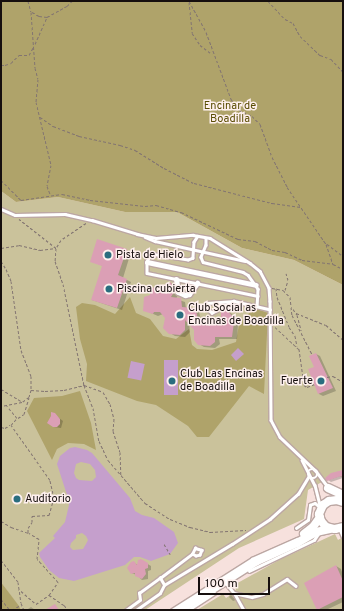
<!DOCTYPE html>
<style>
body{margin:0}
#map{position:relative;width:344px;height:611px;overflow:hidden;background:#f7e1dd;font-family:Overpass,sans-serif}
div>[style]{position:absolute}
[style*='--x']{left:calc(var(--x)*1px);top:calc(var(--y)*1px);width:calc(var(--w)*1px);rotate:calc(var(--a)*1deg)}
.green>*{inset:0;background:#cac29b}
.forest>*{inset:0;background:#afa36a}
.water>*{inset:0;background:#c59fcc;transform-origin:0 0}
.shadow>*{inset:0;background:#0003}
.building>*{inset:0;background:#db9fb5}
.path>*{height:1px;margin-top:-0.5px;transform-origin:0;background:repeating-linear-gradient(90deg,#827471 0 3px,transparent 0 5px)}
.roads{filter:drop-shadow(1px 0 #bca7a3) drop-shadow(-1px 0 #bca7a3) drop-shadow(0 1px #bca7a3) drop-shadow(0 -1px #bca7a3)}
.lane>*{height:2.5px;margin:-1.25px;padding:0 1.25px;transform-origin:1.25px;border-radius:1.25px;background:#fff}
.lane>.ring{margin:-1.25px;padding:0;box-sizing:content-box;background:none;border:2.5px solid #fff;border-radius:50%}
.street>*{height:5px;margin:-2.5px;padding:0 2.5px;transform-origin:2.5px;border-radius:2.5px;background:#fff}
.primary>*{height:8px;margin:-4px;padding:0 4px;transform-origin:4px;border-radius:4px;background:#fff}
.dots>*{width:11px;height:11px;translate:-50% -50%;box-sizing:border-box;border:2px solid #fef0ee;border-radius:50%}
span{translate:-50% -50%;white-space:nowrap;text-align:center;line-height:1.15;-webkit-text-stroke:3px #fef0ee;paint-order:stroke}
.park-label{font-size:11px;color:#5a4d03}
.poi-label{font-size:11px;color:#160f0e}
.left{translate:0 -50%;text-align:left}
.right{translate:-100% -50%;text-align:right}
.frame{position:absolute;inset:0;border:2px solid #160f0e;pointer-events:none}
.scale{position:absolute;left:198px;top:577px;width:72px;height:18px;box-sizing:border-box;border:2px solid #160f0e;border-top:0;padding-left:5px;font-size:12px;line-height:14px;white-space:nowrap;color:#160f0e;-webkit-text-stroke:3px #fef0ee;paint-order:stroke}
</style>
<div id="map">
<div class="green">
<div style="clip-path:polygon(1px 191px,16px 202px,58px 197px,125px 212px,177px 212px,242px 248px,294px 260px,343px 285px,343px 478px,340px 476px,320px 483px,308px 490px,304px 519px,239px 548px,145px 610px,21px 610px,1px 582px)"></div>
<div style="clip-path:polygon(335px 534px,338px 540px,343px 537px,343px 610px,197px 610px,223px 594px,226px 598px,229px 596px,231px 592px,236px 590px,234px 585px,279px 560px)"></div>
</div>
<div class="forest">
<div style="clip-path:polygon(1px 1px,343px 1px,343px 285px,294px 260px,242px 248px,177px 212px,125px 212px,58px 197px,16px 202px,1px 191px)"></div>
<div style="clip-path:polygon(130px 297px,136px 313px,150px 319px,163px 336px,176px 339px,189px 329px,192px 345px,197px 349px,212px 350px,236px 342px,239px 324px,254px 308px,268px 313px,264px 394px,249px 386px,209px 437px,197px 437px,188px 426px,156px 405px,137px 401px,86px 381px,87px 364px,80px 339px,76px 307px,82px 303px,95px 305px,115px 314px)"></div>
<div style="clip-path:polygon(80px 391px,91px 423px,96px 450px,84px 444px,68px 443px,57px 449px,52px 460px,27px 411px,34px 398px,62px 396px)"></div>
<div style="clip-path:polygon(1px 582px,19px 606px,21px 610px,1px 610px)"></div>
</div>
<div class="water">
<div style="clip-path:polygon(238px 348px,244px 354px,236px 361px,231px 355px)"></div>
<div style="left:164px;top:360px;width:14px;height:35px"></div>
<div style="left:131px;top:361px;width:14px;height:17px;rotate:12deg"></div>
<div style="clip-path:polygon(evenodd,75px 447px,87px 450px,92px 453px,130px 498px,135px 511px,142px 515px,154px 518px,174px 532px,178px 543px,170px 554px,151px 561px,140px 557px,134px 557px,125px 565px,74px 581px,59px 578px,49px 570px,40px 557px,39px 553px,55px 538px,53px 536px,65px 522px,69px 505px,68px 498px,57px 464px,60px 456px,70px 448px,75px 447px,81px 462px,90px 464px,95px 470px,96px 477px,92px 481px,79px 480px,76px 478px,74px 473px,76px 464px,81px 462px,75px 447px,82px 533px,86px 536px,88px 540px,86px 544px,83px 549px,73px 550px,70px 547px,71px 543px,76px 538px,76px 535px,82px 533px)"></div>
</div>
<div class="shadow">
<div style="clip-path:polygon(126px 250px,131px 252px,123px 278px,131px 282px,122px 310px,92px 300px,103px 266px,91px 261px)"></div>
<div style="clip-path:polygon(171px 283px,176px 286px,178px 295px,176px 299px,185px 302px,186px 308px,199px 312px,201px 320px,222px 322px,227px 311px,232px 314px,238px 325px,237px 339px,219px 339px,220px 344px,215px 348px,204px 347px,199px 344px,195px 329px,189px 323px,190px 332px,185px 337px,175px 336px,170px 333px,166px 317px,163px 314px,158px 316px,144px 310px,151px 296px,162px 287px)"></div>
<div style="clip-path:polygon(316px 354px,320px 356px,336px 391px,323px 396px,319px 394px,310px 370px,315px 368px)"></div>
<div style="clip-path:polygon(54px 414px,63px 421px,61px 428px,54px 427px)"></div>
<div style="clip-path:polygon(343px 473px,343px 478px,331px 482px,328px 480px)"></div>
<div style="clip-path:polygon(141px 560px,151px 566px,151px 570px,148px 571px,148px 579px,142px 580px,137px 575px,131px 573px,133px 562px,138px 565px)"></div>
<div style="clip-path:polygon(336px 566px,341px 569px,343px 575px,343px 602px,326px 610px,319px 610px)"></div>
<div style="clip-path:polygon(231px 595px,236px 600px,233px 601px,229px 597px)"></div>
<div style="clip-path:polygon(31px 607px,35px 610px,29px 610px,28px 609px)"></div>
</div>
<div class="building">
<div style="clip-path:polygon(97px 239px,127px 249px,118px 275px,127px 279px,117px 308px,91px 300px,102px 266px,90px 262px)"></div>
<div style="clip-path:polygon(171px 282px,174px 292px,171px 297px,181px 298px,182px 307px,194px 308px,197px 314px,197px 319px,221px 320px,221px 311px,227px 310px,232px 316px,232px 321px,234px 322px,232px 337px,215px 337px,215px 342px,210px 346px,198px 345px,194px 340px,194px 330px,185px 320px,185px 330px,180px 335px,169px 334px,163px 328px,165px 318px,160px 312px,154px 312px,153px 314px,143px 311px,144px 297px,150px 295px,150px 290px,156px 286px,162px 286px)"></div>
<div style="clip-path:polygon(316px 353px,333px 388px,318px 394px,308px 369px,314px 367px,309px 356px)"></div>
<div style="clip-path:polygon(51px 412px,55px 413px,60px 419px,60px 424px,57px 427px,53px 427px,47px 423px,51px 416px)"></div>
<div style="clip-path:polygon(343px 470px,343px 478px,341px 476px,327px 481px,325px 478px,331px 473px)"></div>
<div style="clip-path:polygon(141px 559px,148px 563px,148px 568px,145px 569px,146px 574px,142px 579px,135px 576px,135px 573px,131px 574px,127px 568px,131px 562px,134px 561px,137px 565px,138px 560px)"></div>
<div style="clip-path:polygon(336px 565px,343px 581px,343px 597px,317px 610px,304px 583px)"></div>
<div style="clip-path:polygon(55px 604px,59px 610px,45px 610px)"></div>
</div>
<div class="path">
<div style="--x:28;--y:1;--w:11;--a:75"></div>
<div style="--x:31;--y:12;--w:56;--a:85.9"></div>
<div style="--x:35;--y:68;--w:11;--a:75"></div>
<div style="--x:38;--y:79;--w:23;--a:95"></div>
<div style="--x:36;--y:102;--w:65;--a:76.6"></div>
<div style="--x:51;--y:165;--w:21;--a:101"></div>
<div style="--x:47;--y:186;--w:9;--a:69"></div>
<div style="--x:189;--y:1;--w:35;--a:61"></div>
<div style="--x:206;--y:32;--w:72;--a:69.5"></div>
<div style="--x:231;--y:99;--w:14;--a:54"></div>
<div style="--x:239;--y:110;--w:14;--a:25"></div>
<div style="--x:252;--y:116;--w:11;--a:45"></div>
<div style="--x:260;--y:124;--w:35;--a:70"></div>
<div style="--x:272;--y:157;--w:34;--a:63"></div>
<div style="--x:287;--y:187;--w:69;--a:55.6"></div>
<div style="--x:326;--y:244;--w:21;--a:71"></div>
<div style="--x:268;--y:1;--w:25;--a:47"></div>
<div style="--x:285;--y:19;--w:9;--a:27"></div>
<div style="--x:293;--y:23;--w:15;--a:62"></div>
<div style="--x:300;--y:36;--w:28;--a:44"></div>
<div style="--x:320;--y:55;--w:12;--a:20"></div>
<div style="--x:331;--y:59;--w:18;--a:47"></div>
<div style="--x:189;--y:2;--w:31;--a:84"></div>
<div style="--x:192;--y:33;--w:14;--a:56"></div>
<div style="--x:200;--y:45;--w:15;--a:37"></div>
<div style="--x:32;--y:12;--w:8;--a:30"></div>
<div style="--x:39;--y:16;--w:8;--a:7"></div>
<div style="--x:35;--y:44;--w:30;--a:-66"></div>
<div style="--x:47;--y:17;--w:23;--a:-29"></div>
<div style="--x:67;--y:6;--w:7;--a:-45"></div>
<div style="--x:1;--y:65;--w:4;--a:0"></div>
<div style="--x:5;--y:65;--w:6;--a:-18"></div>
<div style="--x:11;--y:63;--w:11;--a:-45"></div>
<div style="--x:19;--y:55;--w:10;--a:0"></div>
<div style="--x:29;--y:55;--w:10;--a:-61"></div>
<div style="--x:40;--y:117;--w:16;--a:35"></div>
<div style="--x:53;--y:126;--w:28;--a:21"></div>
<div style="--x:79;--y:136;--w:42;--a:12.4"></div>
<div style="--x:120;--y:145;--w:16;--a:18"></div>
<div style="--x:135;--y:150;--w:34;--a:32"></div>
<div style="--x:164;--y:168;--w:34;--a:27"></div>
<div style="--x:194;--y:183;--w:81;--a:14.4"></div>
<div style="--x:272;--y:203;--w:29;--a:8"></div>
<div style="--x:1;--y:180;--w:28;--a:45"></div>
<div style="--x:21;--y:200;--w:41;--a:-8.3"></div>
<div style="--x:62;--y:194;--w:29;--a:12"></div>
<div style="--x:90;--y:200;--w:55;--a:6.2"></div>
<div style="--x:145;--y:206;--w:11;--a:-5"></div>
<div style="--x:156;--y:205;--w:26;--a:16"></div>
<div style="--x:181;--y:212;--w:63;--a:25.3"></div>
<div style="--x:238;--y:239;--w:17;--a:7"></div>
<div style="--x:255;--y:241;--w:19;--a:28"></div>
<div style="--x:272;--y:250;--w:13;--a:9"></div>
<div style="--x:285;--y:252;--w:19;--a:25"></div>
<div style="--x:302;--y:260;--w:31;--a:7"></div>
<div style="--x:333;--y:264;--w:11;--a:27"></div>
<div style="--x:86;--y:223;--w:30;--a:146"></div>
<div style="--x:61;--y:240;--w:9;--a:122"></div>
<div style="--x:56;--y:248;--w:13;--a:94"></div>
<div style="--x:55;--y:261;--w:24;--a:71"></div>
<div style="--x:63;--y:284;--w:103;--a:78.3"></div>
<div style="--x:84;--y:385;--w:25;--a:69"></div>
<div style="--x:93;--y:408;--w:34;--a:80"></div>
<div style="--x:99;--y:441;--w:21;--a:65"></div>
<div style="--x:108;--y:460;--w:57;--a:49.3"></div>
<div style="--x:145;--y:503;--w:30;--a:33"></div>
<div style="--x:170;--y:519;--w:22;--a:22"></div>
<div style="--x:190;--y:527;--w:21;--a:14"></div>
<div style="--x:210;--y:532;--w:36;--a:-3"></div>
<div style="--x:327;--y:244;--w:20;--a:37"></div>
<div style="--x:1;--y:248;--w:18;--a:-9"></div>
<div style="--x:19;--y:245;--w:22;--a:13"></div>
<div style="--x:40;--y:250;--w:16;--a:-7"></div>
<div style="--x:56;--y:248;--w:47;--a:-141.9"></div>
<div style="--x:1;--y:261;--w:9;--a:58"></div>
<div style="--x:6;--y:269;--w:13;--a:67"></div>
<div style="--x:11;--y:281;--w:70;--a:81.8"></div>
<div style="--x:21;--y:350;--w:28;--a:69"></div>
<div style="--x:31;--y:376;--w:14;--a:90"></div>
<div style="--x:31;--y:390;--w:7;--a:106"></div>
<div style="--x:29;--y:397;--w:9;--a:144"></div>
<div style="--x:22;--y:402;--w:21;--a:169"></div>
<div style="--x:272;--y:288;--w:11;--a:10"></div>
<div style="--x:283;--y:290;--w:10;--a:45"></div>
<div style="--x:290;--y:297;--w:18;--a:84"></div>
<div style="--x:292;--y:315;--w:44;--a:62.9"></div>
<div style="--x:276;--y:288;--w:9;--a:84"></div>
<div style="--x:277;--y:297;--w:32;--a:68"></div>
<div style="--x:289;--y:327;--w:11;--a:56"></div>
<div style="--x:295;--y:336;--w:10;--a:79"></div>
<div style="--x:285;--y:290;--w:10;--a:-73"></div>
<div style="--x:288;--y:280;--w:7;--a:-106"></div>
<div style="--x:293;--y:309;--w:7;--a:56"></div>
<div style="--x:297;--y:315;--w:16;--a:75"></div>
<div style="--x:296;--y:313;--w:32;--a:22"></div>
<div style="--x:326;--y:325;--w:23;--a:41"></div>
<div style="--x:275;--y:327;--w:33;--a:43"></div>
<div style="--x:299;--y:349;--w:36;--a:82"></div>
<div style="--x:304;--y:385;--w:4;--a:34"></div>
<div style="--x:307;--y:387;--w:9;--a:-21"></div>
<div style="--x:327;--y:377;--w:6;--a:-9"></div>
<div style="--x:333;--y:376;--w:12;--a:31"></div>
<div style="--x:1;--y:389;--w:23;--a:31"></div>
<div style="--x:31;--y:390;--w:14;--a:4"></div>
<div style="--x:45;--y:391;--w:19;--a:-3"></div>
<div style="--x:64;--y:390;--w:21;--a:-14"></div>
<div style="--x:84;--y:385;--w:20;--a:20"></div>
<div style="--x:103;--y:392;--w:14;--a:60"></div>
<div style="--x:110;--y:404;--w:16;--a:75"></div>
<div style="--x:114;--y:419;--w:12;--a:95"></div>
<div style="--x:113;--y:431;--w:22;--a:72"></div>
<div style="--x:120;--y:452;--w:23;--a:88"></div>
<div style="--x:18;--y:418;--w:7;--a:-34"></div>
<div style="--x:24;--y:414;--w:17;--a:-73"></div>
<div style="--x:1;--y:427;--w:4;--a:14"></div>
<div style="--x:5;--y:428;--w:6;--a:-31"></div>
<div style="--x:1;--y:521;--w:12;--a:31"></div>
<div style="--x:11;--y:527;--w:18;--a:19"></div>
<div style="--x:28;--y:533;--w:5;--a:-90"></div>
<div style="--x:28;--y:528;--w:7;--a:-56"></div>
<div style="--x:32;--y:522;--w:6;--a:-90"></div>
<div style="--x:32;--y:516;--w:17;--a:-3"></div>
<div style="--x:49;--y:515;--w:18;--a:-74"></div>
<div style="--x:54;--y:498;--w:18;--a:-103"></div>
<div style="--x:50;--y:480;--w:67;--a:-125.3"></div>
<div style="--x:11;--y:425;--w:9;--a:-49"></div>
<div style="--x:17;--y:418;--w:16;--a:-130"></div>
<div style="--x:164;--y:544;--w:12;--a:59"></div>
<div style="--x:1;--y:560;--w:28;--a:52"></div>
<div style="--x:18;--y:582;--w:21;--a:82"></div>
<div style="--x:21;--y:603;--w:8;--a:67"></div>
<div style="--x:21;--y:591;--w:20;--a:41"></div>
<div style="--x:36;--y:604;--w:16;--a:-35"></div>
<div style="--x:49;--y:595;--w:16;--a:-55"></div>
<div style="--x:58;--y:582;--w:31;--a:-132"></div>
<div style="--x:37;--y:559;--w:20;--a:-84"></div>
<div style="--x:39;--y:539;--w:12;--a:-149"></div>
<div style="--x:49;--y:595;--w:18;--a:34"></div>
<div style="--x:64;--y:605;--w:6;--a:51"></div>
<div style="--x:1;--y:599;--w:14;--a:51"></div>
<div style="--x:12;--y:610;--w:8;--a:-30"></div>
</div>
<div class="roads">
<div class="lane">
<div style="--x:1;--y:209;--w:15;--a:23"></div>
<div style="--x:15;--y:215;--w:50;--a:-1.1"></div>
<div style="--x:65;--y:214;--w:28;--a:13"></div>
<div style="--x:92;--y:220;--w:48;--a:16.9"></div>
<div style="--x:137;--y:234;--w:19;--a:12"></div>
<div style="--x:156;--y:238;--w:37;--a:-5"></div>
<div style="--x:193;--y:235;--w:17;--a:10"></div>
<div style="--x:210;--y:238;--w:47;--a:32"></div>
<div style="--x:250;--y:263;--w:13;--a:39"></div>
<div style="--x:260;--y:271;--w:19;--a:62"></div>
<div style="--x:269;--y:288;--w:13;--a:86"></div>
<div style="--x:270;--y:301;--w:119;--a:89.5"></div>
<div style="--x:271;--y:420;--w:19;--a:62"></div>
<div style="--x:280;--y:437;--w:50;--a:43.4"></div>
<div style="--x:316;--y:471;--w:20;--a:53"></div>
<div style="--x:198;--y:236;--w:7;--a:124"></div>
<div style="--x:194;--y:242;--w:16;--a:94"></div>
<div style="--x:193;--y:258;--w:5;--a:158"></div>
<div style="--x:188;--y:260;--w:37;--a:-171"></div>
<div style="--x:151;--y:254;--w:9;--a:117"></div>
<div style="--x:147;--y:262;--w:11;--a:90"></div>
<div style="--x:147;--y:273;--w:113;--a:11.7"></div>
<div style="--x:145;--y:237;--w:11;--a:22"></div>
<div style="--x:155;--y:241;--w:92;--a:12.5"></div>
<div style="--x:206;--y:238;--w:7;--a:90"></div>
<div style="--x:206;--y:245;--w:13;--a:113"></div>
<div style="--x:201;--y:257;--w:5;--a:68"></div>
<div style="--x:203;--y:262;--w:41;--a:14"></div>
<div style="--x:243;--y:272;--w:6;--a:31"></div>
<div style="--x:248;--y:275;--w:17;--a:54"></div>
<div style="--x:258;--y:289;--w:17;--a:93"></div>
<div style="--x:234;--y:301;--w:25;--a:151"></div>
<div style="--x:212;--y:313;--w:9;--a:-144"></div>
<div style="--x:205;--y:308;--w:5;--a:-68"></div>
<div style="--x:207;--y:303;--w:27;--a:-4"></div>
<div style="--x:234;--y:301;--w:37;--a:13"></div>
<div style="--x:302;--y:460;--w:28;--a:63"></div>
<div style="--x:315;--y:485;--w:21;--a:76"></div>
<div class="ring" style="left:308.5px;top:469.5px;width:6.5px;height:6.5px"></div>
<div style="--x:296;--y:528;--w:14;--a:-34"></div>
<div style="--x:308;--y:520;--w:15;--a:-82"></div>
<div style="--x:310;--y:505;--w:5;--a:-22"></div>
<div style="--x:315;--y:503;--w:6;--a:39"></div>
<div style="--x:340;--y:529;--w:8;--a:67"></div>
<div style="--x:249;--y:571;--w:72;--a:-25.5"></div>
<div style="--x:314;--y:540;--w:7;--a:-56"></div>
<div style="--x:226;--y:583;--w:13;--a:51"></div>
<div style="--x:234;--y:593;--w:18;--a:13"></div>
<div style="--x:252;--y:597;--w:11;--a:-15"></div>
<div style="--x:263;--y:594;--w:28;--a:-32"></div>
<div style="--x:287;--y:579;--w:11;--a:38"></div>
<div style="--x:164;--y:585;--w:8;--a:-120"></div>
<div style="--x:160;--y:578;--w:40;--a:-37"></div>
<div style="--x:192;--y:554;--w:7;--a:-63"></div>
<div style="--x:195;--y:548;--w:7;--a:16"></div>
<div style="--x:202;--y:550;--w:5;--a:112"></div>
<div style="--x:200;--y:555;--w:4;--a:166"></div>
<div style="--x:196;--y:556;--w:4;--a:-153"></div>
<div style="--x:235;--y:594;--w:18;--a:61"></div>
<div style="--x:126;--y:610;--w:17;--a:-36"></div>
<div style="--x:140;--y:600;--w:7;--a:-98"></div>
<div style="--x:139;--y:593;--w:26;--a:-36"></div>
<div style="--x:136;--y:610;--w:29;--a:-35"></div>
<div style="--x:160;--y:593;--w:9;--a:-63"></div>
<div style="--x:164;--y:585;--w:79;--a:-31.1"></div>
<div style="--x:232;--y:544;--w:45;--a:-33.3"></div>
<div style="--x:270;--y:519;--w:38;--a:-42"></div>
<div style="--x:298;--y:494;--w:21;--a:-59"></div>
<div style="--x:172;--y:610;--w:95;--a:-32.5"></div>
<div style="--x:252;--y:559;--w:49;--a:-24"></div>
<div style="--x:188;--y:610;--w:31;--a:-33"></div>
</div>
<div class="street">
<div style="--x:147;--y:262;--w:111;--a:11.9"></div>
<div style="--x:176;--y:279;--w:13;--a:81"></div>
<div style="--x:178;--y:292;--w:8;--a:23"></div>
<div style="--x:185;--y:295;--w:4;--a:-14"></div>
<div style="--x:189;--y:294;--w:14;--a:-54"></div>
</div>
<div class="primary">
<div style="--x:328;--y:488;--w:17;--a:25"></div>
<div style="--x:343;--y:502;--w:6;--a:-162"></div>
<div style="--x:337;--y:500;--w:8;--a:173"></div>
<div style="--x:329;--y:501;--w:7;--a:146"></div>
<div style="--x:323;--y:505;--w:10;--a:114"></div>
<div style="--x:319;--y:514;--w:7;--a:74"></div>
<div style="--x:321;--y:521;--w:8;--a:50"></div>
<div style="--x:326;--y:527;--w:9;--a:13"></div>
<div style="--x:335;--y:529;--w:8;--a:-14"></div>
<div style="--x:304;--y:534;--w:11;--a:-38"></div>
<div style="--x:313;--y:527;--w:12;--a:-55"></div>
<div style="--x:180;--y:610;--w:91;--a:-32.5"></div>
<div style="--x:257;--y:561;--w:44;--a:-24.2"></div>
<div style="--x:297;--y:543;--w:22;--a:-30"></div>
<div style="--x:316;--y:532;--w:14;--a:-12"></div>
</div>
</div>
<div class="dots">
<div style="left:108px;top:255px;background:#2a6d7f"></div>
<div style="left:109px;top:289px;background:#2a6d7f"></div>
<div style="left:180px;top:315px;background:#2a6d7f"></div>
<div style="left:172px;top:381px;background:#2a6d7f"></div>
<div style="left:321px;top:381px;background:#2a6d7f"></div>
<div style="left:17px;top:499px;background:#2a6d7f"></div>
</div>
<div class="park-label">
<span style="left:230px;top:113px">Encinar de<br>Boadilla</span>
</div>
<div class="poi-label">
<span class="left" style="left:116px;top:255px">Pista de Hielo</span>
<span class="left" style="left:117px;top:289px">Piscina cubierta</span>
<span class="left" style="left:188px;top:315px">Club Social as<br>Encinas de Boadilla</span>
<span class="left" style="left:180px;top:381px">Club Las Encinas<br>de Boadilla</span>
<span class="right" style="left:313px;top:381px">Fuerte</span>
<span class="left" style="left:25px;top:499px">Auditorio</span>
</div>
<div class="frame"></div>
<div class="scale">100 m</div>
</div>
